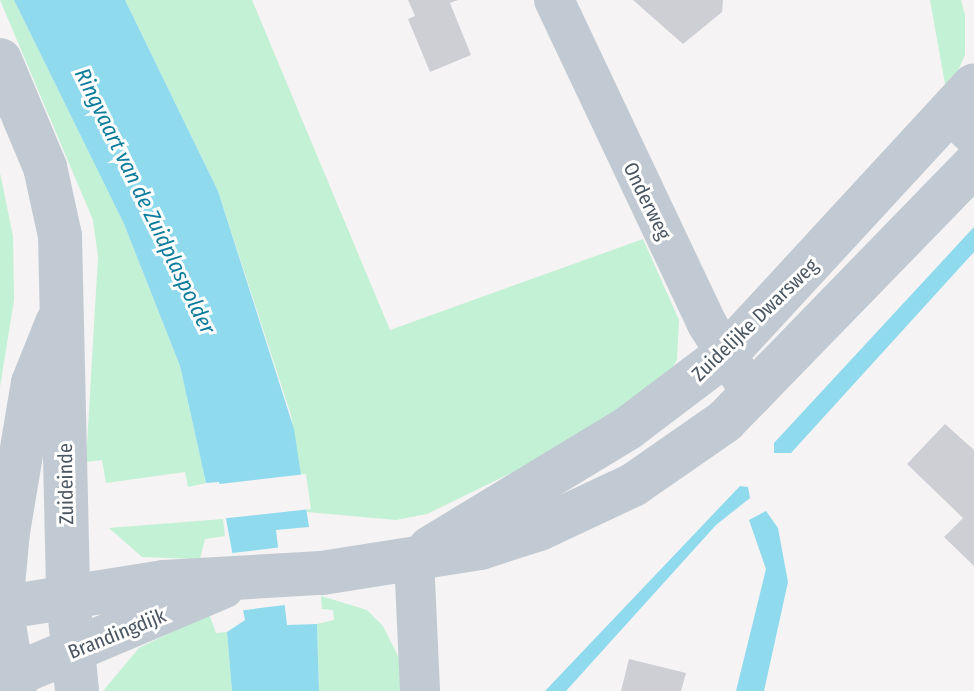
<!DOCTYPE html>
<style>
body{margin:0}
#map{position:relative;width:974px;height:691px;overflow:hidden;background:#f5f3f3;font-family:"Fira Sans Condensed",sans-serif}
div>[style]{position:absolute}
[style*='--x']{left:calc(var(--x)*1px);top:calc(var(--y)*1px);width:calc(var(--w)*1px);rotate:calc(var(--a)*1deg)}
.green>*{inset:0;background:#c3f1d5}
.water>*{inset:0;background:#90daee}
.pier>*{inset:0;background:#f5f3f3;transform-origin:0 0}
.building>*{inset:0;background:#cdcfd5}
.minor>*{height:40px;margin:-20px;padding:0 20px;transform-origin:20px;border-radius:20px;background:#c1cad2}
.tertiary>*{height:44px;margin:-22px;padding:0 22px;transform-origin:22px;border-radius:22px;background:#c1cad2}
span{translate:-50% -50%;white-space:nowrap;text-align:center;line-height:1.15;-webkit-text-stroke:6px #fff;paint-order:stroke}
.street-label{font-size:20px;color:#4a5661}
.water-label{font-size:22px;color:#0c7c9b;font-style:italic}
</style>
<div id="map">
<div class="green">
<div style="clip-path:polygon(0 0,14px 0,124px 224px,180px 366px,206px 483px,188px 487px,185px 472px,106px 483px,102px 460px,86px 462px,98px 257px,93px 220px)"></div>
<div style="clip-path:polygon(125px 0,252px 0,390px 330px,643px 239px,679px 320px,677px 360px,665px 380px,562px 448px,427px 514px,396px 520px,307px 512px,291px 415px,218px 191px)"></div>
<div style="clip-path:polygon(930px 0,961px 0,965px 15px,965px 55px,947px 95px)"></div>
<div style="clip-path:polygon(0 173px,13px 236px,14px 300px,0 387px)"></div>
<div style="clip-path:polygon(223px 519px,225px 536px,205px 539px,200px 559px,142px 557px,109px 528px)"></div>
<div style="clip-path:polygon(321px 596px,367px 610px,383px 626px,400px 660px,403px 691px,319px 691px,317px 624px,334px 620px,333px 610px,322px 609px)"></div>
<div style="clip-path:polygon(209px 614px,216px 633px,227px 632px,232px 691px,103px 691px,139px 648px)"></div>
</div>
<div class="water">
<div style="clip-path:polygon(14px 0,125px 0,218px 191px,294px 429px,309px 527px,276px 530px,287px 625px,317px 624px,319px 691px,232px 691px,227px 632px,245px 620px,219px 482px,206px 483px,180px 366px,124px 224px)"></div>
<div style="clip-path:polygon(974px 227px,974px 252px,791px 453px,774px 453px,774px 443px)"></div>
<div style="clip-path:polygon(740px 486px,748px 487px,750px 498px,716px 525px,566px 691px,545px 691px)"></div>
<div style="clip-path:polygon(766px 511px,778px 528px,788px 582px,764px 691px,736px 691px,766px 569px,749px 520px)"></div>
</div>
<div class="pier">
<div style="clip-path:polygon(306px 474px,311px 509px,219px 519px,215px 486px,203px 486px)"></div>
<div style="left:282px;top:547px;width:58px;height:50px;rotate:83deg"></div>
</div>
<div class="building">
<div style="clip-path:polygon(408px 0,458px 0,450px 3px,471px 55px,430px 72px,408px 19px,415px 16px)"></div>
<div style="clip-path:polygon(633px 0,723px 0,722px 12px,683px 44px)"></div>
<div style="clip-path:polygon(945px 424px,974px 450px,974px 566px,944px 537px,963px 518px,907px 464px)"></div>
<div style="clip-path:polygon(629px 659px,686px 673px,681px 691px,621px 691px)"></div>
</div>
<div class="minor">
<div style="--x:554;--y:0;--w:358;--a:64.7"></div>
<div style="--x:707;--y:324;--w:85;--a:57.4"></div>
<div style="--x:949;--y:113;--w:34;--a:43"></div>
<div style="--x:414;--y:558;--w:133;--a:87.4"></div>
</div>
<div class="tertiary">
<div style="--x:0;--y:60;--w:116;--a:67.2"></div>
<div style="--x:45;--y:167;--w:71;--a:77.7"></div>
<div style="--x:60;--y:236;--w:360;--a:88.7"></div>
<div style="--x:68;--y:596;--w:95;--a:84.6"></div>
<div style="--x:430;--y:548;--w:232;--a:-31.2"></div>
<div style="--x:628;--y:428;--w:124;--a:-37.1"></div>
<div style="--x:727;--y:353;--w:364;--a:-47.3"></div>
<div style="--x:0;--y:608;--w:166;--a:-9"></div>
<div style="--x:164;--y:582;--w:158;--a:-3.3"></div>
<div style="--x:322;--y:573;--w:160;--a:-9"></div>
<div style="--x:480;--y:548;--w:62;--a:-17.9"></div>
<div style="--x:539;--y:529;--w:104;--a:-25.1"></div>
<div style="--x:633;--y:485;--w:112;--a:-34.8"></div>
<div style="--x:725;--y:421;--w:357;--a:-45.8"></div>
<div style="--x:0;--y:681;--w:242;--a:-22.9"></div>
<div style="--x:15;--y:691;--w:85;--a:-99.5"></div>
<div style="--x:1;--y:607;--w:75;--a:-84.7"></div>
<div style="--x:8;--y:532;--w:151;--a:-80.5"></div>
<div style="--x:33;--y:383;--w:65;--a:-68.2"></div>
</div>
<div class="street-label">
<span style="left:647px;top:201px;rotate:64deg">Onderweg</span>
<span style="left:755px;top:320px;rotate:-44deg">Zuidelijke Dwarsweg</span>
<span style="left:66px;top:484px;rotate:-91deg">Zuideinde</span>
<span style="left:117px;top:634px;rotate:-22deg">Brandingdijk</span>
</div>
<div class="water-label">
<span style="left:145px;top:201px;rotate:64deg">Ringvaart van de Zuidplaspolder</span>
</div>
</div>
